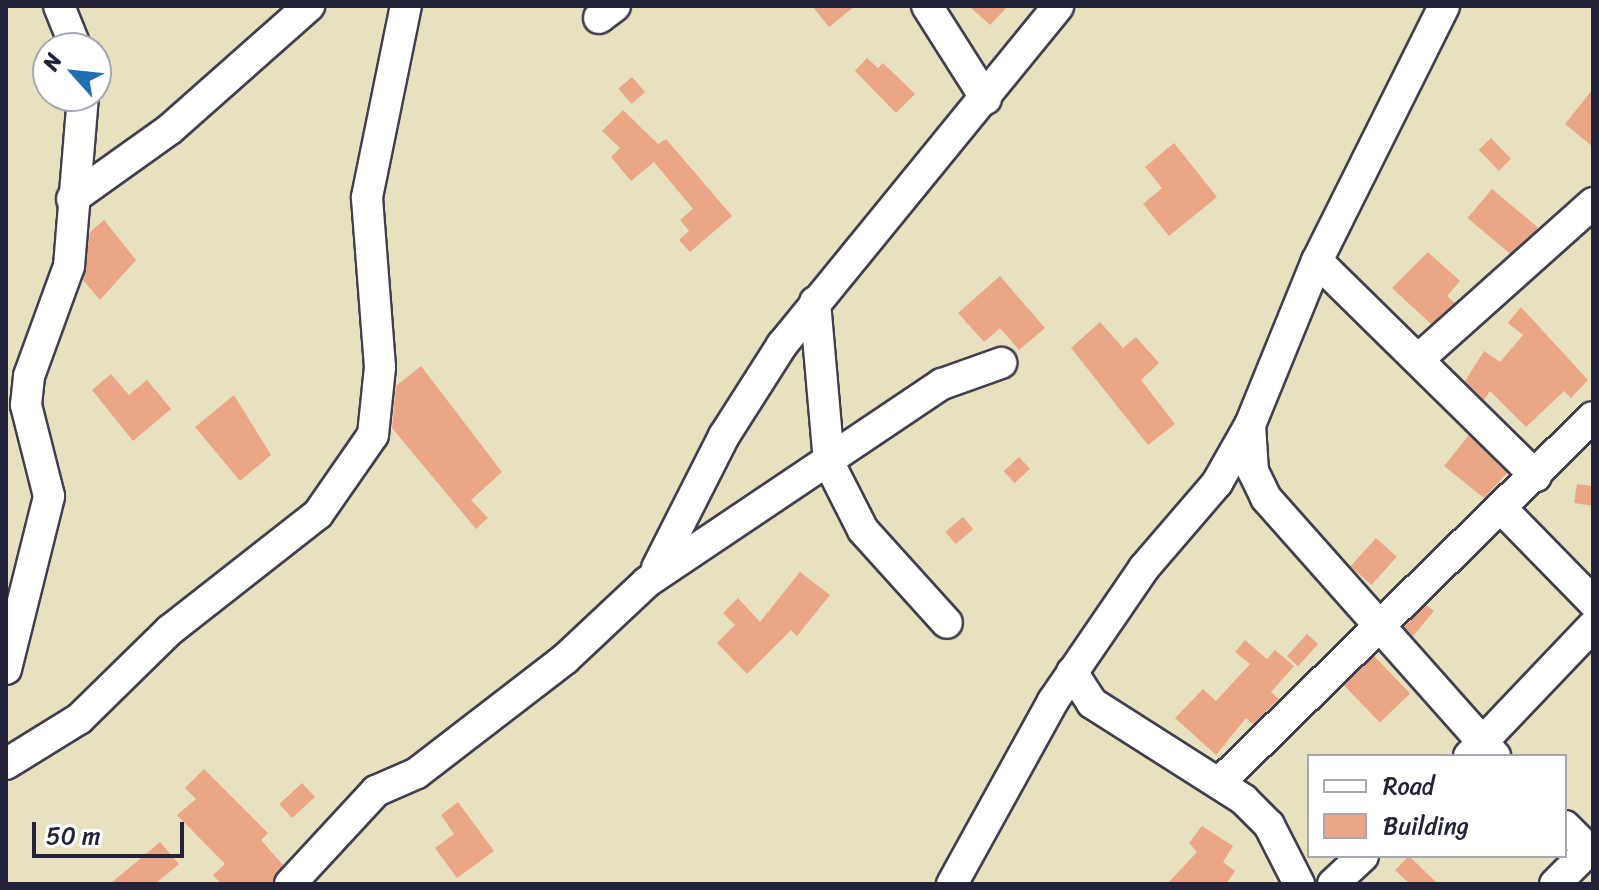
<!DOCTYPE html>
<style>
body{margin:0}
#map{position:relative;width:1599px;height:890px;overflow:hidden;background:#e8e1bf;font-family:Sriracha,sans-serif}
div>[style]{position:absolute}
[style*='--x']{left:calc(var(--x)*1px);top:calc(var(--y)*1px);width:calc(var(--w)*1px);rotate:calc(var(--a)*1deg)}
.building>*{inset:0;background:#eba685;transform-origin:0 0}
.roads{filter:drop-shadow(2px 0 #403f4f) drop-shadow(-2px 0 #403f4f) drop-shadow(0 2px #403f4f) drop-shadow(0 -2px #403f4f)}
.minor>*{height:30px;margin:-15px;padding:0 15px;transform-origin:15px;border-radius:15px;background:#fff}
span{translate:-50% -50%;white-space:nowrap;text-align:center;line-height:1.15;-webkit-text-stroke:8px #fff;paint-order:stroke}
.frame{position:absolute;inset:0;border:8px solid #22223b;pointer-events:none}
.legend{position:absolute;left:1307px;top:754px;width:260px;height:104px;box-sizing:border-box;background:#fff;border:2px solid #a7a7b1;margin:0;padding:10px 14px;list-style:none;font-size:24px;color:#22223b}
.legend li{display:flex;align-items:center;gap:16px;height:40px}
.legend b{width:40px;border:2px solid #a7a7b1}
.north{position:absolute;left:32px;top:32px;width:80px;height:80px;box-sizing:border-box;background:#fff;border:2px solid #a7a7b1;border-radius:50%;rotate:297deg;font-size:22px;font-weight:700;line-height:32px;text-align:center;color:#22223b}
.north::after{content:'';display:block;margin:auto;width:28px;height:36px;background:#1f6fb2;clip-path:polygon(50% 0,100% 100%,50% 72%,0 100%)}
.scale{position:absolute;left:32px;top:822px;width:152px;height:36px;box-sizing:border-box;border:4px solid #22223b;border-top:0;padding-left:10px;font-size:24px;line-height:28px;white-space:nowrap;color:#22223b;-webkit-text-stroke:6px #fff;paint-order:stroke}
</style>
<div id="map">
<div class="building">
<div style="clip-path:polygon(812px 6px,855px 6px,829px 27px)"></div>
<div style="clip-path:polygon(969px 6px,1008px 6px,990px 25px)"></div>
<div style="clip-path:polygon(867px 58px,878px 68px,883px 63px,915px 94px,896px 113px,855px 71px)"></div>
<div style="left:632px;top:77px;width:20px;height:18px;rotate:49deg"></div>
<div style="clip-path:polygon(1593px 89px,1593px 147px,1565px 124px)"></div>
<div style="clip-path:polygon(623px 110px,658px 144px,666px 139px,732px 216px,690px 252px,679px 240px,689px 231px,680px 220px,693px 209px,654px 162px,631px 181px,611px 157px,620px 148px,602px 131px)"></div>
<div style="left:1491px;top:138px;width:29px;height:17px;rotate:46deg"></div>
<div style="clip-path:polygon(1174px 143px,1217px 197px,1169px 236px,1143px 204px,1162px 188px,1145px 167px)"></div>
<div style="left:1492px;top:189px;width:60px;height:38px;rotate:40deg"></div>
<div style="clip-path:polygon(104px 220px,136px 260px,100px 300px,83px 280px,90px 232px)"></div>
<div style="clip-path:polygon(1428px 252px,1460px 281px,1447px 296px,1455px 303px,1431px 324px,1392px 288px)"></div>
<div style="clip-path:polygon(1000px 276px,1045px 328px,1019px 350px,1000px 328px,984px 342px,958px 313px)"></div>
<div style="clip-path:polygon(1521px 307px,1588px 380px,1571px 398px,1564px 391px,1526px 427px,1490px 391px,1484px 400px,1465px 381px,1484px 351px,1500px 362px,1523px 335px,1508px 323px)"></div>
<div style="clip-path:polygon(1100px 322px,1123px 348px,1136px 337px,1159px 363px,1141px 380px,1175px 424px,1148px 445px,1071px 348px)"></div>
<div style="clip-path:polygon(421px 366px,502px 472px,471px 500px,488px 518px,476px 529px,392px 428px,396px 386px)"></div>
<div style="clip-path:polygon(111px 374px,129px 395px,147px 380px,171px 409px,133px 441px,92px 390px)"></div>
<div style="clip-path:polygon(234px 395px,271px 455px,240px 481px,195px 427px)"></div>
<div style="clip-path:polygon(1469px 435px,1507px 473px,1484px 498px,1444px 466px)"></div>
<div style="left:1019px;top:457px;width:16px;height:21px;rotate:47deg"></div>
<div style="clip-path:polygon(1577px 484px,1593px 486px,1593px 506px,1574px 503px)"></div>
<div style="left:963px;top:517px;width:16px;height:23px;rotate:50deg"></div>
<div style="left:1376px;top:538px;width:28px;height:38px;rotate:42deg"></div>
<div style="clip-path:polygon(800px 572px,830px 595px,797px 636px,791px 630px,747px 674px,717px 643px,735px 625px,723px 613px,738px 598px,760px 622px)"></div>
<div style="clip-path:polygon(1426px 605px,1434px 611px,1413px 636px,1404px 627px)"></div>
<div style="left:1307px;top:634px;width:15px;height:30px;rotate:42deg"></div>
<div style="clip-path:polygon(1245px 640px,1267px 659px,1275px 650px,1294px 666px,1271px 692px,1279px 699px,1253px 724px,1246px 718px,1216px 755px,1175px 718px,1203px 689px,1216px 701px,1250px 664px,1235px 652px)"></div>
<div style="left:1374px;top:656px;width:52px;height:42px;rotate:46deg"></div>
<div style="clip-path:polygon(204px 769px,268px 833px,261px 840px,283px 865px,272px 884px,221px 884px,213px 875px,225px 864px,177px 815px,196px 799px,185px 788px)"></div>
<div style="left:302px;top:783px;width:19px;height:31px;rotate:47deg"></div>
<div style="clip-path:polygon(458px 802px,494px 851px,457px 878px,435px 848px,454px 834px,441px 815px)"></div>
<div style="clip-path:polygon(1202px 826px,1233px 846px,1223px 862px,1235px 871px,1226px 884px,1167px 884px,1197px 852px,1189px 843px)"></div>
<div style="clip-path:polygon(160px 842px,179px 864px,155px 884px,110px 884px)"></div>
<div style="clip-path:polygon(1409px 856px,1438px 884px,1410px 884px,1395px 870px)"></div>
</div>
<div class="roads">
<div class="minor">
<div style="--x:59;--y:6;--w:45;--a:68"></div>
<div style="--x:927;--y:6;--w:110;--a:57.6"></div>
<div style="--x:599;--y:18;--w:20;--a:-37"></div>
<div style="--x:72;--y:199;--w:120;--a:-35.5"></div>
<div style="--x:170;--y:129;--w:186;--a:-41.5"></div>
<div style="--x:1317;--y:261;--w:307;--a:44.5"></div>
<div style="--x:815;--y:302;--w:162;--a:85"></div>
<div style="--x:829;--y:463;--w:75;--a:63.1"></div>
<div style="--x:863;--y:530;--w:125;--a:47.9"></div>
<div style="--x:1421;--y:357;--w:231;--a:-41.8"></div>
<div style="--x:1250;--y:425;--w:46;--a:86.3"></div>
<div style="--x:1253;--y:471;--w:30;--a:64"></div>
<div style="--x:1266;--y:498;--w:345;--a:48.4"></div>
<div style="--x:1503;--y:510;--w:129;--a:45.6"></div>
<div style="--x:657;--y:568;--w:148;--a:-63.1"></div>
<div style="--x:724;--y:436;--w:108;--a:-57.5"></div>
<div style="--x:782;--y:345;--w:437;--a:-50.8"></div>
<div style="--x:6;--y:669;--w:178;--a:-76"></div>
<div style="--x:49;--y:496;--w:94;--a:-104.2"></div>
<div style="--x:26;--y:405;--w:29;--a:-84"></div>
<div style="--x:29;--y:376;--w:117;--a:-70"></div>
<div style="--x:69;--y:266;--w:171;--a:-85.3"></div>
<div style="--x:1072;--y:672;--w:37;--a:57"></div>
<div style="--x:1092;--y:703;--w:180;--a:32.5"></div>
<div style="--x:1244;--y:800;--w:35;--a:45"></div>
<div style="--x:1269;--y:825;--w:66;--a:63"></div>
<div style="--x:1469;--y:756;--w:180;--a:-46.4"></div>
<div style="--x:6;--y:764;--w:86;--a:-31.7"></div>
<div style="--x:79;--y:719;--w:127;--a:-44.4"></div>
<div style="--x:170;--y:630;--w:188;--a:-38.1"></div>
<div style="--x:318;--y:514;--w:96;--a:-55.2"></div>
<div style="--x:373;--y:435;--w:68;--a:-84.1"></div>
<div style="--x:380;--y:367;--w:170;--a:-94.4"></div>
<div style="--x:367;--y:197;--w:195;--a:-78.5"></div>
<div style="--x:1221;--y:781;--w:520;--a:-44.38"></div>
<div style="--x:1565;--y:826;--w:40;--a:45"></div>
<div style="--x:290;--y:884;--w:127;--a:-47.2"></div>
<div style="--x:376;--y:791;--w:45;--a:-23.7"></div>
<div style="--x:417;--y:773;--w:187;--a:-37.6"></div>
<div style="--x:565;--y:659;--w:112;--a:-43.2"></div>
<div style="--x:647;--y:582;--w:355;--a:-33.9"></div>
<div style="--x:942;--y:384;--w:63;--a:-19.6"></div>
<div style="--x:952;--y:884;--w:209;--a:-61.1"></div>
<div style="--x:1053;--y:701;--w:161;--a:-55.6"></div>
<div style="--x:1144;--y:568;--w:112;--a:-49.3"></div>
<div style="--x:1217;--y:483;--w:67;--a:-60.4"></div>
<div style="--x:1250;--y:425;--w:177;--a:-67.8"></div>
<div style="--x:1317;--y:261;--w:285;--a:-63.5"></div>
<div style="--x:1333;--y:884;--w:41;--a:-43"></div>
<div style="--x:1555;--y:884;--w:54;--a:-45"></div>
</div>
</div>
<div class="frame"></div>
<ul class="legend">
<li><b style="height:10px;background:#fff"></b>Road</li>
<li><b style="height:22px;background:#eba685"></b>Building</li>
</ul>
<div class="north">N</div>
<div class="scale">50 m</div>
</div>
